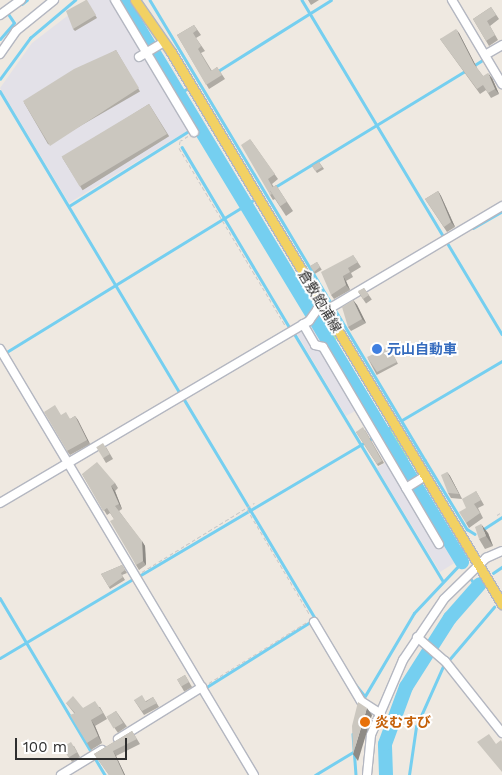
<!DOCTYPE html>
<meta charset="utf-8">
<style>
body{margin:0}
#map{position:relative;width:502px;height:775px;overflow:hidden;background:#efe9e1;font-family:"Work Sans","Noto Sans JP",sans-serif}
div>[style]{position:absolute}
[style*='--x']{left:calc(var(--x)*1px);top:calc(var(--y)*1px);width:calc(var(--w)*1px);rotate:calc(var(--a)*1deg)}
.industrial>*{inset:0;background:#e3e1e8}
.green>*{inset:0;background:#b6e59e}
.stream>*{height:2.5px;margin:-1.25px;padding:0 1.25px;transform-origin:1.25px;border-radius:1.25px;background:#75cff0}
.river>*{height:14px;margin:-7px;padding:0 7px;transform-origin:7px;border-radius:7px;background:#75cff0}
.path>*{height:1px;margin-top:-0.5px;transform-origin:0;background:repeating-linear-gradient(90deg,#c9c9c9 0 4px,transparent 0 6.5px)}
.roads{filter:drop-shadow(1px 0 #b4b7c1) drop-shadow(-1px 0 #b4b7c1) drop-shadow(0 1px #b4b7c1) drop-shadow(0 -1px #b4b7c1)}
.minor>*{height:8px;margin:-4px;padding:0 4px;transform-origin:4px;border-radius:4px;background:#fff}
.major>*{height:9px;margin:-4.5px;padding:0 4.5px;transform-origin:4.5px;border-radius:4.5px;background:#f2d163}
.wall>*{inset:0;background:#afaba4;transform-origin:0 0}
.shaded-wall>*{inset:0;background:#8e8b86}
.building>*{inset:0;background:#cbc7bf;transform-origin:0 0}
.dots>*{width:14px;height:14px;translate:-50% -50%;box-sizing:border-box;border:2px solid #fff;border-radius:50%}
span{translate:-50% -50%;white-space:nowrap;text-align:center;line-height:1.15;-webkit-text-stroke:4px #fff;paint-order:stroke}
.street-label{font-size:14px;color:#2e2e2e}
.shop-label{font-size:14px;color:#366cbe;font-weight:700}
.left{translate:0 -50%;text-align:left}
.food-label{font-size:14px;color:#c56008;font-weight:700}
.scale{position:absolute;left:15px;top:738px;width:112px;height:22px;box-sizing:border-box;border:2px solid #2e2e2e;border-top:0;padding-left:6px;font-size:15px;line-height:18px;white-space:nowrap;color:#2e2e2e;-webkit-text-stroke:4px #fff;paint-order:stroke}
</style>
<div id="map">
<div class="industrial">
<div style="clip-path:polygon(88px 0,113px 0,190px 129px,69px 203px,0 88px,32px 43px)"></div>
<div style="clip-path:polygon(314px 323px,370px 418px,369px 419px,357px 410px,346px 416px,297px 334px)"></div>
<div style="clip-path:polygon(379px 436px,456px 562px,440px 572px,377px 468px,386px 462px,373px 439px)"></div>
</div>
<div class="green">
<div style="clip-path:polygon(319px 318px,326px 320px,337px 339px,332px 342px)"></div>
<div style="clip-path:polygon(390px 428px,408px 458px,408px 460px,385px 431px)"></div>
</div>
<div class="stream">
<div style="--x:150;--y:0;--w:536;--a:59.13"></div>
<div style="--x:425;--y:460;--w:81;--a:58.7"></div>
<div style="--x:467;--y:529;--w:9;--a:32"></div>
<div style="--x:302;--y:0;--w:389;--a:59.1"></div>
<div style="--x:22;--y:4;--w:6;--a:-39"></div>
<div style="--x:0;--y:39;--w:21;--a:-49"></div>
<div style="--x:14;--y:23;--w:11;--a:-124"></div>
<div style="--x:473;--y:66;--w:15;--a:-32"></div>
<div style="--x:218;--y:71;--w:133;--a:-32.1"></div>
<div style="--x:0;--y:79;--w:51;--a:-53.8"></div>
<div style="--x:30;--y:38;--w:59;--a:-40.2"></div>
<div style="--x:0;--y:91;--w:352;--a:59.2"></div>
<div style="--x:179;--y:93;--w:9;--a:-27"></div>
<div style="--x:182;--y:147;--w:211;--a:59.2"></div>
<div style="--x:275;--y:187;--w:225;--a:-31.4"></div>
<div style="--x:246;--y:204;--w:9;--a:-27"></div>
<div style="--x:69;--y:206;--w:152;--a:-32.1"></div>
<div style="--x:473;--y:228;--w:34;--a:-30"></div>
<div style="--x:294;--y:333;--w:289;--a:59"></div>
<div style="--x:5;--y:353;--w:283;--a:-31.6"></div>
<div style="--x:184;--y:399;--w:259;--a:59.1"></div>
<div style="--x:402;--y:420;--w:116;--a:-30.5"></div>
<div style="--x:482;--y:530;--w:24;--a:-33"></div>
<div style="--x:457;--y:553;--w:7;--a:-34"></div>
<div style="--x:493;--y:573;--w:11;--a:-34"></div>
<div style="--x:139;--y:576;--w:291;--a:-30.6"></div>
<div style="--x:471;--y:579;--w:10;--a:53"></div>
<div style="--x:0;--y:598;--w:206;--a:59.3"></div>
<div style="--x:0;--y:658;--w:155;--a:-30.7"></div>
<div style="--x:448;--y:661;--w:71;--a:-49.6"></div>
<div style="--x:356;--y:685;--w:14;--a:51"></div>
<div style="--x:205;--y:688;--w:126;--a:-32.1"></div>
<div style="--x:365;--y:696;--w:96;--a:-59.4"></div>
<div style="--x:414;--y:613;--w:70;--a:-46.7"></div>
<div style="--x:353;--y:734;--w:41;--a:85.8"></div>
<div style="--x:315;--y:775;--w:44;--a:-31.2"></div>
<div style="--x:409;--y:775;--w:49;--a:-81.7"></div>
<div style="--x:416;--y:727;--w:69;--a:-66"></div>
</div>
<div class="river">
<div style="--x:122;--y:0;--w:657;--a:58.83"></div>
<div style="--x:386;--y:775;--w:31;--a:-92"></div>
<div style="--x:385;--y:744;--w:61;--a:-69.8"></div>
<div style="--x:406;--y:687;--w:82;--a:-57.5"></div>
<div style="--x:450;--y:618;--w:45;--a:-48.6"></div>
</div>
<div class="path">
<div style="--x:188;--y:136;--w:9;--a:148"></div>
<div style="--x:180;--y:141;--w:7;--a:98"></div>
<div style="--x:179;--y:148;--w:206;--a:59.1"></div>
<div style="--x:247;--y:509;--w:123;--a:59.3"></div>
<div style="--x:497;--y:515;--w:6;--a:-31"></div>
<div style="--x:142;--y:572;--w:132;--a:-31.6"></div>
<div style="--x:209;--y:683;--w:115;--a:-31.9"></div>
</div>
<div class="roads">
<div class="minor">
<div style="--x:115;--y:0;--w:154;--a:59.1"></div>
<div style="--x:452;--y:0;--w:98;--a:59.2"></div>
<div style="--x:0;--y:15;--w:26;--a:-36"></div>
<div style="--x:0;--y:54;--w:28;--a:-55"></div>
<div style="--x:16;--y:31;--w:49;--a:-39.2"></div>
<div style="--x:485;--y:55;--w:20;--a:-30"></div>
<div style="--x:139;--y:57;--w:29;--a:-31"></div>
<div style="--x:303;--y:324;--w:24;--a:60"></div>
<div style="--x:315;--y:345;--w:8;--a:14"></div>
<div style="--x:323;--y:347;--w:164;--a:59.5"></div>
<div style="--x:406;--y:488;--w:22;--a:-32"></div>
<div style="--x:0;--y:349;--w:496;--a:59.2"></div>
<div style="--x:406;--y:488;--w:65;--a:59.5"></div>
<div style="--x:0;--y:503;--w:359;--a:-30.5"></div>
<div style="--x:309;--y:321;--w:14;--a:-54"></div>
<div style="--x:317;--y:310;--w:15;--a:-11"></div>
<div style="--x:332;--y:307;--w:198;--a:-30.7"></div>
<div style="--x:314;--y:622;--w:92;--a:59.3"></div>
<div style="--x:361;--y:701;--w:20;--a:33"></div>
<div style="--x:417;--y:637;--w:37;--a:41"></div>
<div style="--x:445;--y:661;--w:92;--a:51.6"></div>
<div style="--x:118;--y:739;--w:99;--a:-31.8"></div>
<div style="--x:61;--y:775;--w:48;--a:-31.4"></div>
<div style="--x:367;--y:775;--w:40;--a:-84.3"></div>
<div style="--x:371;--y:735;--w:82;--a:-66.9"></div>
<div style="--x:403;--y:660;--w:73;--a:-56.1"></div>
<div style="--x:444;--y:599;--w:59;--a:-44.3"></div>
<div style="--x:486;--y:558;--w:17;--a:-24"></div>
</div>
<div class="major">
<div style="--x:135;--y:0;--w:63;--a:55.3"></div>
<div style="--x:171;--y:52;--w:644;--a:59.05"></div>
</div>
</div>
<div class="wall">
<div style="clip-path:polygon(86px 0,97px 18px,75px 31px,73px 29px)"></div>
<div style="clip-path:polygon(308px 0,319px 0,311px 5px)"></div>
<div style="clip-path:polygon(491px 7px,499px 19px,490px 26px,498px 40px,489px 46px,473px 19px)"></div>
<div style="clip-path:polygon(194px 25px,201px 35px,196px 38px,205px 51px,201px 53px,212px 71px,217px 67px,225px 79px,209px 89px,177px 35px)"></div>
<div style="clip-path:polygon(459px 33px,477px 68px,483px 76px,492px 78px,499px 94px,491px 98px,486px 90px,480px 94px,440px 39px)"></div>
<div style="left:116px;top:50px;width:48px;height:106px;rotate:60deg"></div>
<div style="left:149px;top:104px;width:38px;height:102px;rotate:58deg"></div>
<div style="clip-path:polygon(250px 139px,278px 179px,272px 184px,274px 187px,276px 185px,293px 211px,286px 216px,275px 199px,273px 200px,270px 195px)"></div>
<div style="clip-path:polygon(319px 162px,324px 169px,317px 173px,312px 166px)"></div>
<div style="clip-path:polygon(438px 191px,441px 196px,455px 227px,447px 232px,425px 199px)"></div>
<div style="clip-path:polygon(353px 255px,361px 267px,351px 273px,353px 277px,346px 281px,350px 290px,334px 299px,331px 295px)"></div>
<div style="left:317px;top:262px;width:9px;height:8px;rotate:58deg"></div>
<div style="left:364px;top:288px;width:14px;height:7px;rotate:56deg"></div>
<div style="clip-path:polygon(353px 300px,357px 305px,366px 323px,351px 331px,348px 327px)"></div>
<div style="left:389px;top:347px;width:19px;height:24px;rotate:62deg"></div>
<div style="clip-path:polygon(61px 415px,70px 419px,75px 416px,90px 444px,70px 455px,67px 451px)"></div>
<div style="clip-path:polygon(365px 430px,384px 463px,378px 466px,356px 432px)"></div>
<div style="clip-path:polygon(106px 447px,113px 459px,106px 463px,103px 458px)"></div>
<div style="clip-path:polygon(447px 472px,450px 476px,462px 499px,451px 498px,448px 493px)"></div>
<div style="clip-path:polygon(82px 474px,115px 483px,118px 488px,115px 491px,122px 509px,119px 511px,145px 546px,146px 565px,139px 570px,136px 565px,114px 519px,110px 513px,107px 515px)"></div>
<div style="clip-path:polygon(476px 491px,484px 505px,478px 508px,483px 518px,469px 528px,466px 523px,466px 508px)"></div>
<div style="clip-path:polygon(488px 533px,493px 546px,485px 549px,479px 539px)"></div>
<div style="clip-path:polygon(122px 565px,127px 573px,122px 575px,125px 580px,110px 589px,101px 574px)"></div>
<div style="left:185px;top:675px;width:14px;height:9px;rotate:60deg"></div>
<div style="clip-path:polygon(153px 697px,159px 707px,144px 715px,134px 700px,146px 701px)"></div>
<div style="clip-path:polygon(66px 703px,83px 708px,100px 707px,107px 719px,95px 726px,102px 743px,91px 750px,87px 743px,74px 713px)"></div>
<div style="left:116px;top:711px;width:19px;height:11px;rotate:55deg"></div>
<div style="clip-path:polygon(132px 731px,140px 744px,116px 756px,125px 775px,109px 775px,94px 754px)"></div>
<div style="clip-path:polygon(62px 746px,74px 746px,80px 757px,72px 762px)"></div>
</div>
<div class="shaded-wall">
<div style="clip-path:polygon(456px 29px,459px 33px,477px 68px,474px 64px)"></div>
<div style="clip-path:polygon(488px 73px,492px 78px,499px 94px,495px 89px)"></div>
<div style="clip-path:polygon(438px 191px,441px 196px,455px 227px,451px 222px)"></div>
<div style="clip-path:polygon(343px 276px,346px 281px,350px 290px,346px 285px)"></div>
<div style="clip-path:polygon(353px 300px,357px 305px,366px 323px,362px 319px)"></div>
<div style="clip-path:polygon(75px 416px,78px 420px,90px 444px,87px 440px)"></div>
<div style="clip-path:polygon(447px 472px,450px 476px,462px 499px,459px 494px)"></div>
<div style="clip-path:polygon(111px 486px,115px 491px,122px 509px,119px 504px)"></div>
<div style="clip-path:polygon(481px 524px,488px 533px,493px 546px,486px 536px)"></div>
<div style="clip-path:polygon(142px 541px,145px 546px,146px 565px,143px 561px)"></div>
<div style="clip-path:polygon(367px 708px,372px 715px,358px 761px,353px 754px)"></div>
<div style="clip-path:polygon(91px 720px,95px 726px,102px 743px,98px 736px)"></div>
<div style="clip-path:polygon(113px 751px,116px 756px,125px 775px,124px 775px)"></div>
</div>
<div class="building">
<div style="clip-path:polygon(86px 0,87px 0,96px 15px,73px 29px,66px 11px)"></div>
<div style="clip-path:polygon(491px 7px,496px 15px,487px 21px,495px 35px,486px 41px,473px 19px)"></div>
<div style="clip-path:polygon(194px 25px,197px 30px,193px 33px,201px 46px,198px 49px,211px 71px,217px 67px,222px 75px,206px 85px,177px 35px)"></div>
<div style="clip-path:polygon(456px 29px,474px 64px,483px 76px,488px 73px,495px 89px,488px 93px,483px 85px,477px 89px,440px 39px)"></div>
<div style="clip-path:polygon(116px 50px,139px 88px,50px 146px,23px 101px,74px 69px)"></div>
<div style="left:149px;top:104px;width:35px;height:102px;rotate:59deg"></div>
<div style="clip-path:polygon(250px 139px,275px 174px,268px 179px,273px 188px,270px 191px,272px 194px,270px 195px,241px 145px)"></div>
<div style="left:319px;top:162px;width:6px;height:8px;rotate:59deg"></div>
<div style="left:276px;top:185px;width:20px;height:8px;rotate:57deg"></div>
<div style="clip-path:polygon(438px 191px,451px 222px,444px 227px,425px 199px)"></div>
<div style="clip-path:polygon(353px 255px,358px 262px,348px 268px,350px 272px,343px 276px,346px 285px,331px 295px,321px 272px)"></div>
<div style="clip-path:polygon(317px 262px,320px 267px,314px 272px,310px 266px)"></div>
<div style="clip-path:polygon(364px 288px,369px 295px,363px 299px,358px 291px)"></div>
<div style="clip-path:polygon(353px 300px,362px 319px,348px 327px,342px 307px)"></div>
<div style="clip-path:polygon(389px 347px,397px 362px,377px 372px,367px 357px)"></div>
<div style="clip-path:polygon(55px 405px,61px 415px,66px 412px,70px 419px,75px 416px,87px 440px,67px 451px,44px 412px)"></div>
<div style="clip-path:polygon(363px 427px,382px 461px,377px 464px,356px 432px)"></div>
<div style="left:103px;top:443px;width:13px;height:8px;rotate:58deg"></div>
<div style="clip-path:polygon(97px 462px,115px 483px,111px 486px,119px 504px,115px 506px,142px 541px,143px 561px,136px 565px,110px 521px,114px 519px,107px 508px,103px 511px,82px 474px)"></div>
<div style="clip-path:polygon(447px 472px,459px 494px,448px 493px,441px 475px)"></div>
<div style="clip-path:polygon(476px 491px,481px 500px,474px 504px,480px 513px,466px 523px,459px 512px,466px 508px,462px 499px)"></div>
<div style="clip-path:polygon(481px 524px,486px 536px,479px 539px,475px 527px)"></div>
<div style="clip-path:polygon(122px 565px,125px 570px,121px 573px,123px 577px,109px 587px,101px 574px)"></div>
<div style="left:185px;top:675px;width:8px;height:9px;rotate:60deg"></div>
<div style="clip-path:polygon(142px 695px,146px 702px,153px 697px,157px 703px,142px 711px,134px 700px)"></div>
<div style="clip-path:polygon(73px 696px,83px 708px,95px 701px,103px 713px,91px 720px,98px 736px,87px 743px,70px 715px,75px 713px,66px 703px)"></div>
<div style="clip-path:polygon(358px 702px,367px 708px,353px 754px,352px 726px)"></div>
<div style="left:116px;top:711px;width:14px;height:11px;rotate:60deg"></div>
<div style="clip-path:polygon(132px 731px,137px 739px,113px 751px,124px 775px,109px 775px,94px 754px)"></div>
<div style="clip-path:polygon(489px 734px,496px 744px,501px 740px,502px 742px,502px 772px,477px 742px)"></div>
<div style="left:71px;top:742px;width:12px;height:10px;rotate:59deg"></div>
</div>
<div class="dots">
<div style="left:377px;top:349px;background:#3f7fe0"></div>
<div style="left:365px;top:722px;background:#e8710a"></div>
</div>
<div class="street-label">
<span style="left:320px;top:301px;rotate:59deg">倉敷飽浦線</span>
</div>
<div class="shop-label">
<span class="left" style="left:387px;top:349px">元山自動車</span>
</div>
<div class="food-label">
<span class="left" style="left:375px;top:722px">炎むすび</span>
</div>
<div class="scale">100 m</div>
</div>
